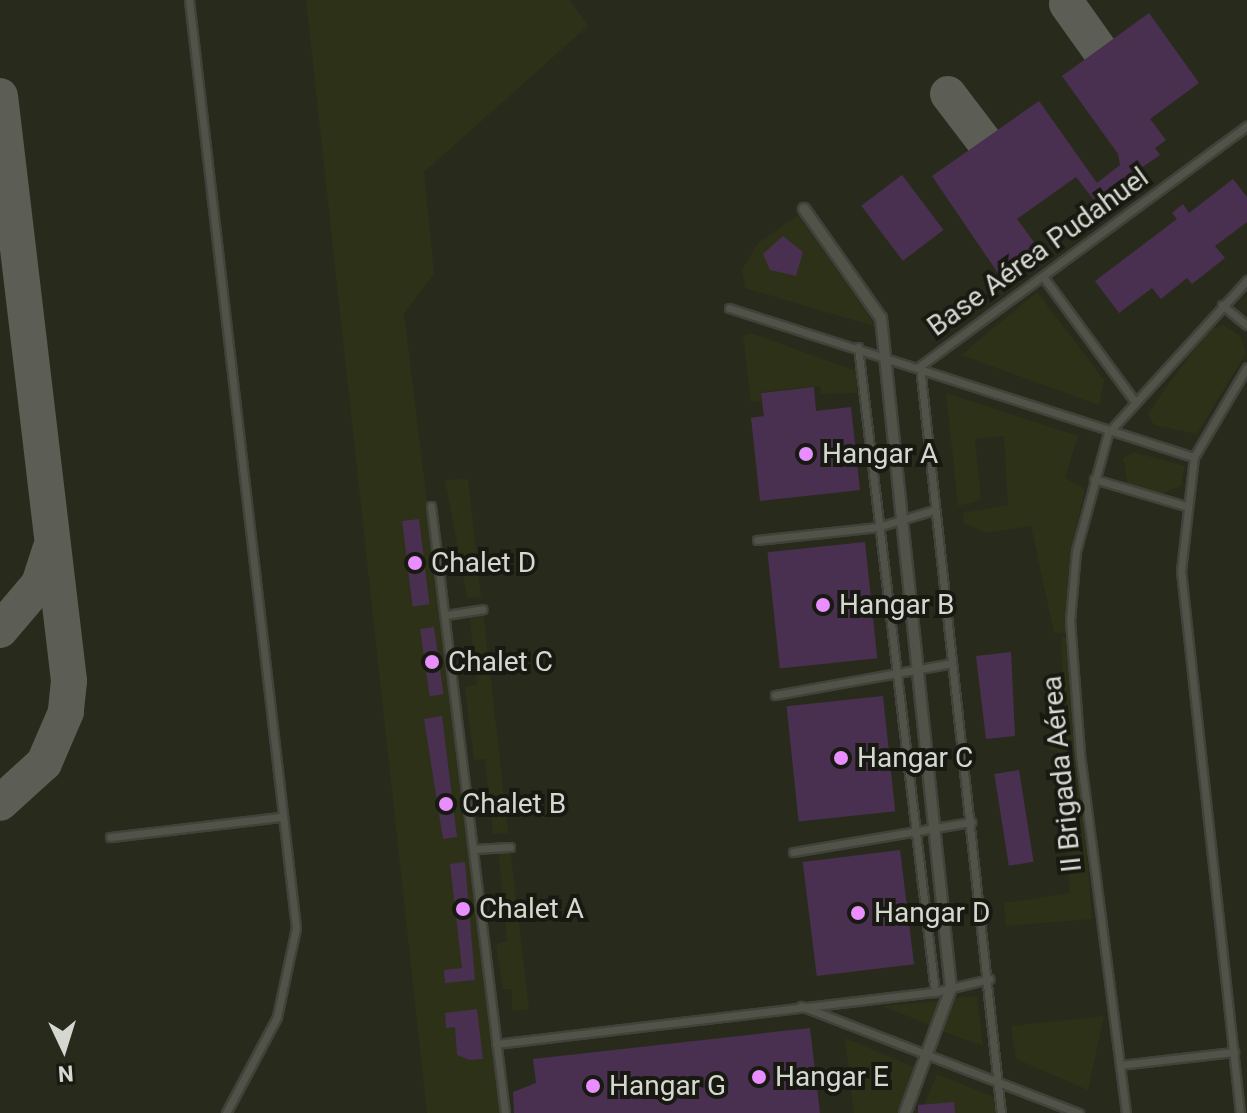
<!DOCTYPE html>
<meta charset="utf-8">
<style>
body{margin:0}
#map{position:relative;width:1247px;height:1113px;overflow:hidden;background:#22241b;font-family:Roboto,sans-serif}
div>[style]{position:absolute}
[style*='--x']{left:calc(var(--x)*1px);top:calc(var(--y)*1px);width:calc(var(--w)*1px);rotate:calc(var(--a)*1deg)}
.built>*{inset:0;background:#282b1c;transform-origin:0 0}
.green>*{inset:0;background:#2d3118}
.taxiway>*{height:36px;margin:-18px;padding:0 18px;transform-origin:18px;border-radius:18px;background:#5c5e56}
.building>*{inset:0;background:#493050;transform-origin:0 0}
.roads{filter:drop-shadow(2px 0 #40423b) drop-shadow(-2px 0 #40423b) drop-shadow(0 2px #40423b) drop-shadow(0 -2px #40423b)}
.service>*{height:7px;margin:-3.5px;padding:0 3.5px;transform-origin:3.5px;border-radius:3.5px;background:#515349}
.pedestrian>*{height:10px;margin:-5px;padding:0 5px;transform-origin:5px;border-radius:5px;background:#515349}
.dots>*{width:22px;height:22px;translate:-50% -50%;box-sizing:border-box;border:4px solid #181a12;border-radius:50%}
span{translate:-50% -50%;white-space:nowrap;text-align:center;line-height:1.15;-webkit-text-stroke:8px #181a12;paint-order:stroke}
.street-label{font-size:28px;color:#d5d7d1}
.poi-label{font-size:28px;color:#d5d7d1}
.left{translate:0 -50%;text-align:left}
.north{position:absolute;left:24px;top:1009px;width:80px;height:80px;-webkit-text-stroke:6px #181a12;paint-order:stroke;rotate:176deg;font-size:22px;font-weight:700;line-height:32px;text-align:center;color:#d5d7d1}
.north::after{content:'';display:block;margin:auto;width:28px;height:36px;background:#d5d7d1;clip-path:polygon(50% 0,100% 100%,50% 72%,0 100%)}
</style>
<div id="map">
<div class="built">
<div style="left:0;top:0;width:1247px;height:1113px"></div>
</div>
<div class="green">
<div style="clip-path:polygon(306px 0,570px 0,588px 26px,424px 172px,434px 274px,404px 313px,502px 1113px,427px 1113px)"></div>
<div style="clip-path:polygon(798px 215px,877px 327px,745px 288px,742px 270px,758px 243px)"></div>
<div style="clip-path:polygon(1037px 292px,1104px 380px,1099px 405px,961px 355px)"></div>
<div style="clip-path:polygon(1224px 325px,1240px 336px,1246px 353px,1197px 434px,1154px 425px,1148px 414px,1161px 394px,1209px 329px)"></div>
<div style="clip-path:polygon(751px 333px,856px 371px,857px 393px,821px 394px,820px 386px,761px 392px,761px 401px,751px 402px,743px 336px)"></div>
<div style="clip-path:polygon(946px 393px,1078px 436px,1065px 478px,1085px 489px,1072px 547px,1066px 633px,1054px 633px,1031px 526px,986px 533px,964px 523px,963px 513px,1008px 505px,1004px 436px,975px 439px,981px 500px,958px 506px)"></div>
<div style="clip-path:polygon(1133px 452px,1185px 466px,1181px 486px,1159px 495px,1128px 485px,1123px 458px)"></div>
<div style="clip-path:polygon(468px 479px,481px 597px,467px 598px,445px 480px)"></div>
<div style="clip-path:polygon(483px 609px,508px 833px,493px 834px,485px 759px,474px 760px,465px 687px,477px 685px,469px 611px)"></div>
<div style="clip-path:polygon(1061px 637px,1071px 637px,1092px 919px,1006px 926px,1004px 903px,1070px 893px,1057px 750px,1050px 750px,1048px 734px,1065px 716px)"></div>
<div style="clip-path:polygon(498px 847px,510px 847px,529px 1009px,512px 1011px,512px 989px,503px 989px,496px 944px,507px 941px)"></div>
<div style="clip-path:polygon(977px 996px,983px 1046px,942px 1031px,955px 998px)"></div>
<div style="clip-path:polygon(938px 1001px,930px 1025px,882px 1006px)"></div>
<div style="clip-path:polygon(1104px 1016px,1088px 1090px,1016px 1059px,1011px 1026px)"></div>
<div style="clip-path:polygon(845px 1038px,919px 1069px,901px 1113px,854px 1113px)"></div>
<div style="clip-path:polygon(937px 1074px,994px 1097px,996px 1113px,921px 1113px)"></div>
</div>
<div class="taxiway">
<div style="--x:1067;--y:4;--w:55;--a:54.6"></div>
<div style="--x:948;--y:94;--w:58;--a:52.7"></div>
<div style="--x:0;--y:96;--w:589;--a:83.27"></div>
<div style="--x:69;--y:681;--w:31;--a:96"></div>
<div style="--x:66;--y:712;--w:56;--a:113.3"></div>
<div style="--x:44;--y:763;--w:59;--a:137.7"></div>
<div style="--x:0;--y:630;--w:60;--a:-49.7"></div>
<div style="--x:39;--y:584;--w:36;--a:-72"></div>
</div>
<div class="building">
<div style="clip-path:polygon(1149px 13px,1199px 83px,1150px 119px,1166px 140px,1155px 148px,1160px 155px,1094px 200px,1076px 177px,1017px 219px,1045px 257px,1006px 285px,932px 176px,1039px 101px,1097px 183px,1120px 165px,1118px 154px,1062px 76px)"></div>
<div style="left:902px;top:175px;width:69px;height:51px;rotate:53deg"></div>
<div style="clip-path:polygon(1233px 179px,1247px 197px,1247px 222px,1215px 246px,1225px 258px,1192px 284px,1187px 278px,1161px 299px,1152px 288px,1119px 313px,1095px 281px,1177px 219px,1172px 213px,1183px 204px,1189px 213px)"></div>
<div style="clip-path:polygon(783px 236px,803px 252px,796px 276px,770px 270px,763px 254px)"></div>
<div style="clip-path:polygon(814px 387px,816px 411px,851px 407px,860px 490px,760px 501px,751px 418px,764px 416px,761px 393px)"></div>
<div style="left:419px;top:519px;width:86px;height:17px;rotate:83deg"></div>
<div style="left:865px;top:542px;width:117px;height:98px;rotate:84deg"></div>
<div style="left:434px;top:627px;width:68px;height:14px;rotate:82deg"></div>
<div style="clip-path:polygon(1011px 652px,1015px 736px,986px 739px,976px 656px)"></div>
<div style="left:883px;top:696px;width:116px;height:97px;rotate:84deg"></div>
<div style="clip-path:polygon(442px 716px,457px 837px,443px 839px,424px 719px)"></div>
<div style="left:1019px;top:770px;width:93px;height:25px;rotate:81deg"></div>
<div style="left:900px;top:850px;width:115px;height:98px;rotate:83deg"></div>
<div style="clip-path:polygon(465px 862px,475px 980px,445px 983px,444px 970px,462px 968px,450px 864px)"></div>
<div style="clip-path:polygon(477px 1009px,483px 1059px,470px 1060px,457px 1055px,455px 1027px,446px 1028px,445px 1013px)"></div>
<div style="clip-path:polygon(810px 1028px,820px 1113px,514px 1113px,513px 1092px,536px 1083px,533px 1059px)"></div>
<div style="clip-path:polygon(954px 1102px,955px 1113px,918px 1113px,918px 1105px)"></div>
</div>
<div class="roads">
<div class="service">
<div style="--x:189;--y:0;--w:934;--a:83.42"></div>
<div style="--x:296;--y:928;--w:91;--a:102.1"></div>
<div style="--x:277;--y:1017;--w:109;--a:118"></div>
<div style="--x:1044;--y:278;--w:154;--a:53.7"></div>
<div style="--x:1222;--y:305;--w:32;--a:39"></div>
<div style="--x:729;--y:308;--w:488;--a:17.8"></div>
<div style="--x:858;--y:347;--w:650;--a:83.19"></div>
<div style="--x:1094;--y:479;--w:96;--a:16.4"></div>
<div style="--x:431;--y:506;--w:611;--a:83.05"></div>
<div style="--x:757;--y:540;--w:122;--a:-6.1"></div>
<div style="--x:878;--y:527;--w:59;--a:-16.9"></div>
<div style="--x:446;--y:615;--w:37;--a:-9"></div>
<div style="--x:775;--y:695;--w:180;--a:-10.2"></div>
<div style="--x:110;--y:837;--w:172;--a:-6.7"></div>
<div style="--x:474;--y:849;--w:36;--a:-3"></div>
<div style="--x:793;--y:852;--w:181;--a:-9.6"></div>
<div style="--x:801;--y:1006;--w:298;--a:21.1"></div>
<div style="--x:496;--y:1044;--w:442;--a:-6.8"></div>
<div style="--x:935;--y:992;--w:56;--a:-13.5"></div>
<div style="--x:1120;--y:1065;--w:115;--a:-6.5"></div>
<div style="--x:1001;--y:1113;--w:751;--a:-96.19"></div>
<div style="--x:920;--y:366;--w:406;--a:-36.3"></div>
<div style="--x:1126;--y:1113;--w:363;--a:-97.3"></div>
<div style="--x:1080;--y:753;--w:132;--a:-94.3"></div>
<div style="--x:1070;--y:621;--w:70;--a:-85.1"></div>
<div style="--x:1076;--y:551;--w:122;--a:-74.8"></div>
<div style="--x:1108;--y:433;--w:207;--a:-47.7"></div>
<div style="--x:1240;--y:1113;--w:545;--a:-96.21"></div>
<div style="--x:1181;--y:571;--w:115;--a:-83.5"></div>
<div style="--x:1194;--y:457;--w:104;--a:-59.5"></div>
</div>
<div class="pedestrian">
<div style="--x:804;--y:209;--w:133;--a:54.8"></div>
<div style="--x:881;--y:318;--w:674;--a:84.04"></div>
<div style="--x:951;--y:988;--w:133;--a:110.2"></div>
</div>
</div>
<div class="dots">
<div style="left:806px;top:454px;background:#e88eff"></div>
<div style="left:415px;top:563px;background:#e88eff"></div>
<div style="left:823px;top:605px;background:#e88eff"></div>
<div style="left:432px;top:662px;background:#e88eff"></div>
<div style="left:841px;top:758px;background:#e88eff"></div>
<div style="left:446px;top:804px;background:#e88eff"></div>
<div style="left:463px;top:909px;background:#e88eff"></div>
<div style="left:858px;top:913px;background:#e88eff"></div>
<div style="left:759px;top:1077px;background:#e88eff"></div>
<div style="left:593px;top:1086px;background:#e88eff"></div>
</div>
<div class="street-label">
<span style="left:1038px;top:252px;rotate:-36deg">Base Aérea Pudahuel</span>
<span style="left:1062px;top:774px;rotate:-96deg">II Brigada Aérea</span>
</div>
<div class="poi-label">
<span class="left" style="left:822px;top:454px">Hangar A</span>
<span class="left" style="left:431px;top:563px">Chalet D</span>
<span class="left" style="left:839px;top:605px">Hangar B</span>
<span class="left" style="left:448px;top:662px">Chalet C</span>
<span class="left" style="left:857px;top:758px">Hangar C</span>
<span class="left" style="left:462px;top:804px">Chalet B</span>
<span class="left" style="left:479px;top:909px">Chalet A</span>
<span class="left" style="left:874px;top:913px">Hangar D</span>
<span class="left" style="left:775px;top:1077px">Hangar E</span>
<span class="left" style="left:609px;top:1086px">Hangar G</span>
</div>
<div class="north">N</div>
</div>
